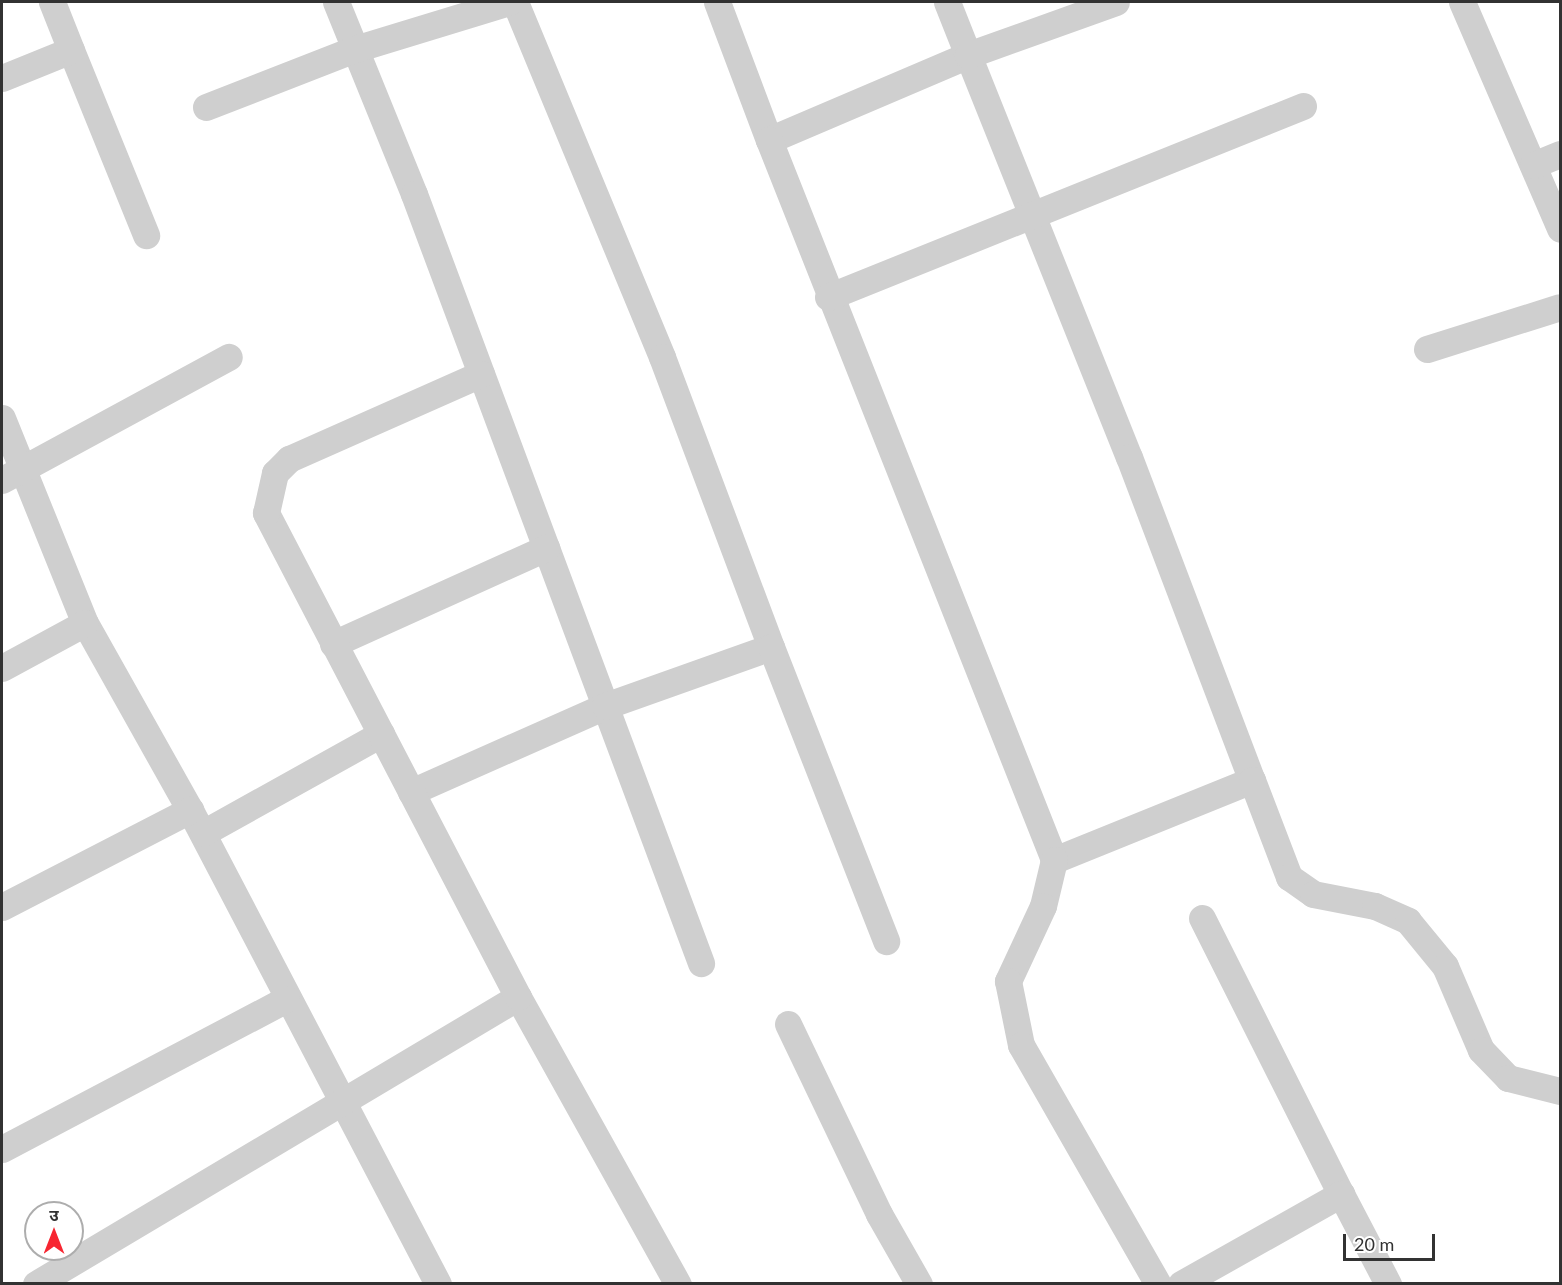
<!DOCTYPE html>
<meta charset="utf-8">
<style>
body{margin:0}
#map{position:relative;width:1562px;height:1285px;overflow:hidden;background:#fff;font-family:Lato,"Noto Sans Devanagari",sans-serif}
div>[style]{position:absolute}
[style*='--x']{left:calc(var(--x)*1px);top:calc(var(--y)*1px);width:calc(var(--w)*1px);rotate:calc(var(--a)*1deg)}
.minor>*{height:27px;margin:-13.5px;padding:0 13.5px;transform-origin:13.5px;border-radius:13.5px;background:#cfcfcf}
span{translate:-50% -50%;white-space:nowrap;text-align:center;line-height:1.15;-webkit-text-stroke:6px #fff;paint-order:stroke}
.frame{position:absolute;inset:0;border:3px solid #323232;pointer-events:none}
.north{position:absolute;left:24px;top:1201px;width:60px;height:60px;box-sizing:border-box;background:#fff;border:2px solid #adadad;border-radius:50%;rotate:0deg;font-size:16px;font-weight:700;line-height:24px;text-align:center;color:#323232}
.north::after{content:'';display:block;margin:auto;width:21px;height:27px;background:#f72631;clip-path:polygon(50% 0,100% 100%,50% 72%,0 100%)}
.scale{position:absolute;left:1343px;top:1234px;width:92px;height:27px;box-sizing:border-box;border:3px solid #323232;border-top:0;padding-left:8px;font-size:18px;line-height:21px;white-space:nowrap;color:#323232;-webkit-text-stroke:4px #fff;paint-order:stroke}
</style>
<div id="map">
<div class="minor">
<div style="--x:336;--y:2;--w:207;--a:67.9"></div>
<div style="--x:414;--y:194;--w:821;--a:69.53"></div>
<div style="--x:515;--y:2;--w:384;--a:67.5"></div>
<div style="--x:662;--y:357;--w:310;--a:69.4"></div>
<div style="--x:717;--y:2;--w:147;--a:69.4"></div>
<div style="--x:769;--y:140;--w:216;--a:-23.1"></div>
<div style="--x:968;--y:55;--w:433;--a:68.2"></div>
<div style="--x:1129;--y:457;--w:346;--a:69.2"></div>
<div style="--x:1252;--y:780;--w:214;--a:158"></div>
<div style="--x:947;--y:2;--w:57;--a:68.4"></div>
<div style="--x:968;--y:55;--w:157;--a:-19.7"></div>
<div style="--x:1462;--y:2;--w:247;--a:66.6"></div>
<div style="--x:71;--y:50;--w:200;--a:67.9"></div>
<div style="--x:2;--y:78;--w:74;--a:-22.1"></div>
<div style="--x:71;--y:50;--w:52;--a:-111.6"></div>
<div style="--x:206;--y:107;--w:160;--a:-21.3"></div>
<div style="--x:355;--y:49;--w:161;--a:-17"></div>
<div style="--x:769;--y:140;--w:774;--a:68.4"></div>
<div style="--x:1054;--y:860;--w:47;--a:103.4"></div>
<div style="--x:1043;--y:906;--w:83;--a:115"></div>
<div style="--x:1008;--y:981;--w:65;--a:78.5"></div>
<div style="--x:1021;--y:1045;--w:275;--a:60.2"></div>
<div style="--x:1533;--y:165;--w:29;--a:-22"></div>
<div style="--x:828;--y:297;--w:512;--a:-21.91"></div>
<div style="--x:1427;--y:349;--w:139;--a:-17.5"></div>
<div style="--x:2;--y:418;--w:221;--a:68"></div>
<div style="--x:85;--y:623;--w:214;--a:60.7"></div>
<div style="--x:190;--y:810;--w:535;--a:62.38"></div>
<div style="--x:2;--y:480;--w:258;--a:-28.5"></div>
<div style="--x:333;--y:644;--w:234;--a:-24.3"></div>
<div style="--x:2;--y:668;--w:94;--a:-28.5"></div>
<div style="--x:1252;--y:780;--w:104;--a:69.1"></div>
<div style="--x:1289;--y:877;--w:29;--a:35"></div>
<div style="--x:1313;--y:894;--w:63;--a:11"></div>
<div style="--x:1375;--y:906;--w:36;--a:24"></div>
<div style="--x:1408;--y:921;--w:58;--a:50.6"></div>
<div style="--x:1445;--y:966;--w:91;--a:66.8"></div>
<div style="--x:1481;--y:1050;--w:39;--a:46"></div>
<div style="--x:1508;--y:1078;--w:54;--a:14"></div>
<div style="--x:411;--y:792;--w:212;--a:-23.9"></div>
<div style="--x:605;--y:706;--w:176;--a:-19.6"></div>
<div style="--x:771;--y:647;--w:316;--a:68.6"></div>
<div style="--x:203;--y:833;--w:204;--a:-29.1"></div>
<div style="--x:2;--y:907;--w:212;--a:-27.3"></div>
<div style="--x:1202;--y:918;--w:309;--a:63.3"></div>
<div style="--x:518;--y:997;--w:329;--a:60.9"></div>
<div style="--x:788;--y:1024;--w:211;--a:64.4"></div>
<div style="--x:879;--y:1214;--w:81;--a:60.3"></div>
<div style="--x:2;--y:1149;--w:321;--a:-27.8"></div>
<div style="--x:36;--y:1284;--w:561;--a:-30.77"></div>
<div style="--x:518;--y:997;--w:546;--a:-117.5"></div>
<div style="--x:266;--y:513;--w:41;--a:-77.3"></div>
<div style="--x:275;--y:473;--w:20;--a:-45"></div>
<div style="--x:289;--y:459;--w:210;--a:-23.9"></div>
<div style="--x:1181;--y:1284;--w:184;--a:-29.4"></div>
<div style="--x:1341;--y:1194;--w:102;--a:62.4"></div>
</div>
<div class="frame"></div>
<div class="north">उ</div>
<div class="scale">20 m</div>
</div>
